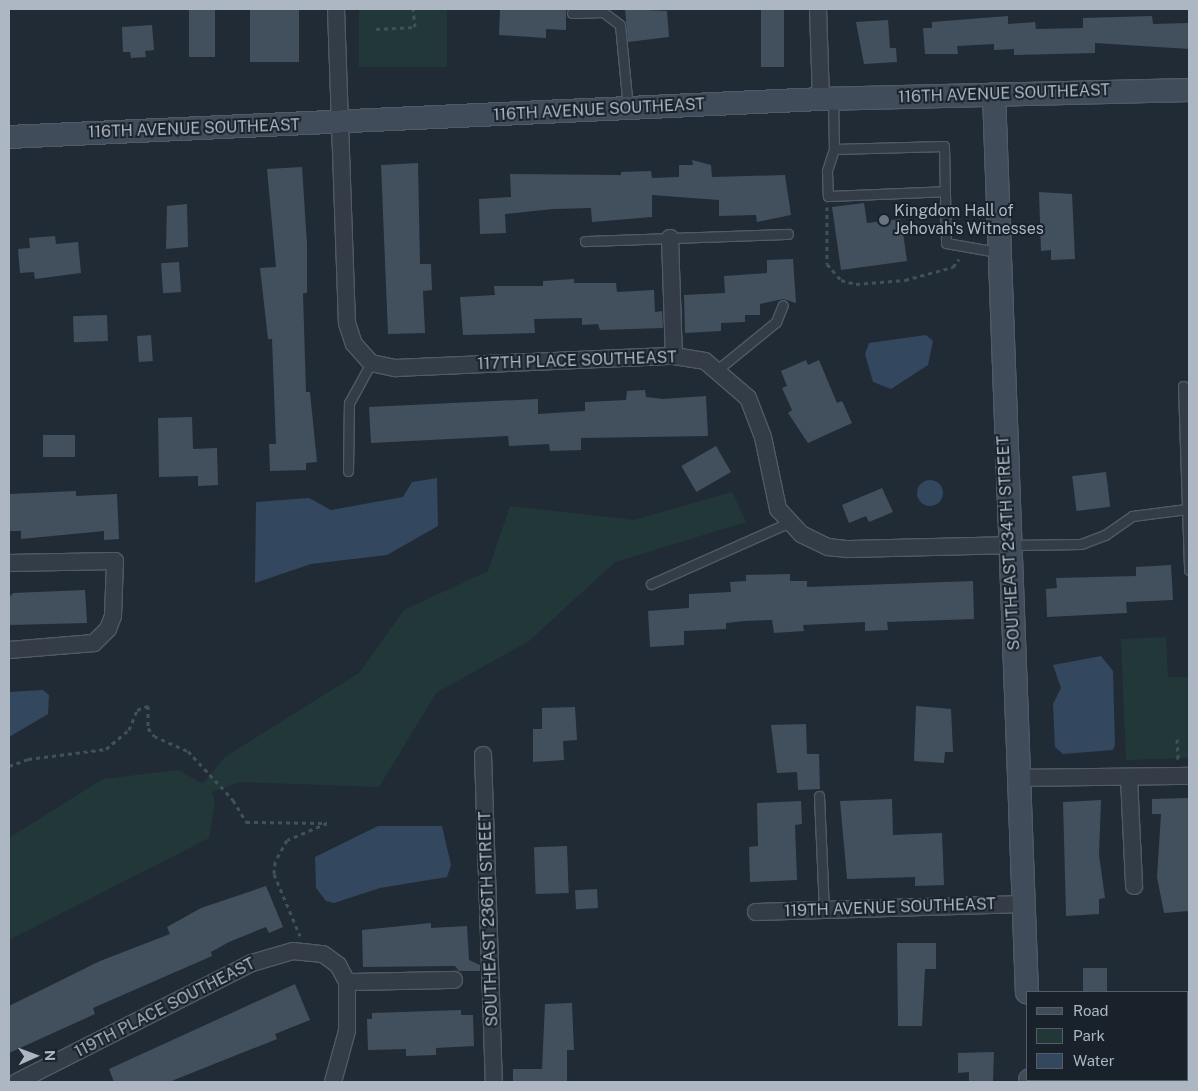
<!DOCTYPE html>
<style>
body{margin:0}
#map{position:relative;width:1198px;height:1091px;overflow:hidden;background:#202b36;font-family:"Public Sans",sans-serif}
div>[style]{position:absolute}
[style*='--x']{left:calc(var(--x)*1px);top:calc(var(--y)*1px);width:calc(var(--w)*1px);rotate:calc(var(--a)*1deg)}
.green>*{inset:0;background:#223838;transform-origin:0 0}
.water>*{inset:0;background:#33475e}
.round{border-radius:50%}
.building>*{inset:0;background:#42505e;transform-origin:0 0}
.path>*{height:3px;margin-top:-1.5px;transform-origin:0;background:repeating-linear-gradient(90deg,#3f5355 0 4px,transparent 0 8px)}
.roads{filter:drop-shadow(1px 0 #505a65) drop-shadow(-1px 0 #505a65) drop-shadow(0 1px #505a65) drop-shadow(0 -1px #505a65)}
.lane>*{height:9px;margin:-4.5px;padding:0 4.5px;transform-origin:4.5px;border-radius:4.5px;background:#333c47}
.street>*{height:16px;margin:-8px;padding:0 8px;transform-origin:8px;border-radius:8px;background:#333c47}
.secondary>*{height:22px;margin:-11px;padding:0 11px;transform-origin:11px;border-radius:11px;background:#414c5a}
.dots>*{width:14px;height:14px;translate:-50% -50%;box-sizing:border-box;border:2px solid #19212b;border-radius:50%}
span{translate:-50% -50%;white-space:nowrap;text-align:center;line-height:1.15;-webkit-text-stroke:4px #19212b;paint-order:stroke}
.street-label{font-size:16px;color:#adb7c4}
.poi-label{font-size:16px;color:#adb7c4}
.left{translate:0 -50%;text-align:left}
.frame{position:absolute;inset:0;border:10px solid #adb7c4;pointer-events:none}
.legend{position:absolute;left:1026px;top:991px;width:162px;height:90px;box-sizing:border-box;background:#19212b;border:1px solid #545d68;margin:0;padding:6px 9px;list-style:none;font-size:15px;color:#adb7c4}
.legend li{display:flex;align-items:center;gap:10px;height:25px}
.legend b{width:25px;border:1px solid #545d68}
.north{position:absolute;left:10px;top:1031px;width:50px;height:50px;-webkit-text-stroke:4px #19212b;paint-order:stroke;rotate:88deg;font-size:14px;font-weight:700;line-height:20px;text-align:center;color:#adb7c4}
.north::after{content:'';display:block;margin:auto;width:18px;height:22px;background:#adb7c4;clip-path:polygon(50% 0,100% 100%,50% 72%,0 100%)}
</style>
<div id="map">
<div class="green">
<div style="left:359px;top:9px;width:88px;height:58px"></div>
<div style="clip-path:polygon(732px 492px,746px 522px,615px 562px,529px 641px,436px 693px,379px 787px,240px 782px,212px 792px,215px 803px,209px 838px,9px 940px,9px 838px,103px 779px,178px 770px,203px 784px,225px 757px,359px 673px,404px 610px,488px 571px,510px 506px,634px 520px)"></div>
<div style="clip-path:polygon(1166px 637px,1168px 677px,1188px 677px,1189px 758px,1126px 760px,1121px 639px)"></div>
</div>
<div class="water">
<div style="clip-path:polygon(926px 335px,933px 341px,928px 365px,891px 389px,873px 382px,865px 354px,869px 343px)"></div>
<div style="clip-path:polygon(437px 478px,438px 526px,387px 555px,311px 564px,255px 583px,256px 502px,309px 498px,331px 510px,403px 497px,412px 482px)"></div>
<div class="round" style="left:917px;top:480px;width:26px;height:26px"></div>
<div style="clip-path:polygon(1101px 656px,1113px 671px,1115px 745px,1113px 750px,1063px 754px,1055px 747px,1053px 704px,1061px 688px,1053px 665px)"></div>
<div style="clip-path:polygon(43px 690px,49px 695px,48px 714px,9px 737px,9px 692px)"></div>
<div style="clip-path:polygon(378px 826px,442px 826px,451px 865px,447px 877px,380px 888px,334px 903px,326px 901px,316px 888px,315px 857px)"></div>
</div>
<div class="building">
<div style="left:189px;top:9px;width:26px;height:48px"></div>
<div style="left:250px;top:9px;width:49px;height:53px"></div>
<div style="clip-path:polygon(500px 9px,566px 9px,566px 30px,546px 29px,546px 38px,499px 35px)"></div>
<div style="clip-path:polygon(625px 9px,667px 11px,669px 37px,628px 42px)"></div>
<div style="left:761px;top:9px;width:23px;height:58px"></div>
<div style="clip-path:polygon(1008px 16px,1008px 24px,1035px 22px,1036px 29px,1083px 28px,1083px 18px,1152px 16px,1153px 24px,1189px 23px,1189px 49px,1095px 43px,1095px 53px,1014px 55px,1014px 49px,994px 50px,994px 44px,957px 46px,958px 54px,925px 54px,923px 28px,932px 28px,932px 22px)"></div>
<div style="clip-path:polygon(888px 20px,890px 48px,896px 48px,897px 62px,864px 64px,856px 22px)"></div>
<div style="clip-path:polygon(152px 25px,154px 50px,145px 51px,146px 57px,131px 58px,130px 52px,123px 52px,122px 27px)"></div>
<div style="clip-path:polygon(692px 160px,711px 165px,712px 177px,785px 175px,791px 215px,757px 222px,756px 215px,719px 216px,719px 200px,652px 195px,652px 217px,592px 222px,591px 208px,553px 209px,505px 214px,506px 233px,480px 234px,479px 199px,511px 197px,510px 174px,621px 175px,621px 172px,651px 171px,652px 178px,679px 177px,679px 165px,693px 165px)"></div>
<div style="clip-path:polygon(418px 163px,420px 264px,431px 264px,432px 290px,423px 291px,425px 333px,388px 334px,381px 165px)"></div>
<div style="clip-path:polygon(302px 167px,307px 244px,307px 293px,303px 293px,306px 392px,310px 392px,317px 462px,306px 463px,306px 470px,270px 471px,269px 444px,276px 444px,272px 339px,268px 339px,260px 268px,276px 267px,267px 169px)"></div>
<div style="clip-path:polygon(1039px 192px,1072px 194px,1075px 259px,1051px 260px,1051px 250px,1041px 251px)"></div>
<div style="clip-path:polygon(864px 203px,867px 223px,901px 219px,907px 261px,841px 270px,832px 207px)"></div>
<div style="clip-path:polygon(187px 204px,188px 247px,166px 249px,167px 206px)"></div>
<div style="clip-path:polygon(55px 236px,56px 244px,78px 242px,81px 273px,35px 279px,34px 272px,20px 273px,18px 249px,30px 248px,29px 238px)"></div>
<div style="clip-path:polygon(793px 259px,796px 303px,783px 299px,760px 304px,760px 315px,745px 315px,745px 322px,721px 323px,721px 331px,685px 333px,684px 295px,725px 293px,724px 276px,767px 273px,767px 260px)"></div>
<div style="left:179px;top:262px;width:30px;height:18px;rotate:86deg"></div>
<div style="clip-path:polygon(574px 279px,574px 283px,616px 283px,617px 292px,654px 290px,655px 312px,662px 311px,663px 328px,600px 330px,598px 324px,582px 325px,582px 318px,534px 319px,535px 333px,463px 335px,460px 297px,495px 295px,494px 286px,543px 286px,543px 281px)"></div>
<div style="left:107px;top:315px;width:26px;height:34px;rotate:88deg"></div>
<div style="left:151px;top:335px;width:26px;height:14px;rotate:86deg"></div>
<div style="clip-path:polygon(806px 360px,808px 365px,819px 360px,837px 403px,842px 401px,852px 423px,808px 443px,788px 413px,792px 410px,782px 388px,787px 386px,781px 371px)"></div>
<div style="clip-path:polygon(645px 390px,646px 397px,663px 399px,706px 396px,708px 436px,581px 438px,581px 450px,550px 451px,549px 444px,509px 446px,508px 436px,371px 443px,369px 407px,538px 399px,538px 414px,585px 411px,585px 402px,626px 400px,627px 391px)"></div>
<div style="clip-path:polygon(192px 417px,193px 449px,217px 448px,218px 485px,198px 486px,198px 476px,159px 477px,158px 418px)"></div>
<div style="left:43px;top:435px;width:32px;height:22px"></div>
<div style="left:716px;top:446px;width:30px;height:40px;rotate:60deg"></div>
<div style="left:1106px;top:472px;width:35px;height:34px;rotate:83deg"></div>
<div style="clip-path:polygon(882px 488px,893px 512px,869px 522px,866px 516px,849px 523px,842px 505px)"></div>
<div style="clip-path:polygon(76px 491px,76px 496px,117px 494px,119px 539px,104px 540px,104px 531px,21px 539px,21px 531px,9px 531px,9px 494px)"></div>
<div style="clip-path:polygon(1171px 565px,1173px 600px,1126px 602px,1127px 613px,1047px 617px,1046px 589px,1057px 588px,1056px 578px,1136px 576px,1136px 567px)"></div>
<div style="clip-path:polygon(790px 574px,790px 581px,807px 581px,807px 587px,973px 581px,974px 619px,887px 622px,888px 630px,865px 631px,865px 622px,803px 625px,804px 631px,774px 633px,772px 620px,744px 621px,726px 623px,726px 629px,684px 631px,684px 645px,650px 647px,648px 611px,689px 608px,689px 594px,731px 592px,730px 582px,746px 581px,746px 575px)"></div>
<div style="clip-path:polygon(85px 590px,87px 623px,9px 625px,9px 598px,13px 593px)"></div>
<div style="clip-path:polygon(916px 706px,951px 709px,953px 752px,945px 752px,944px 763px,914px 761px)"></div>
<div style="clip-path:polygon(575px 707px,577px 740px,563px 741px,564px 760px,533px 762px,533px 729px,542px 729px,542px 708px)"></div>
<div style="clip-path:polygon(806px 724px,807px 754px,819px 754px,820px 789px,798px 790px,797px 772px,777px 773px,771px 725px)"></div>
<div style="clip-path:polygon(1189px 798px,1189px 911px,1164px 913px,1157px 877px,1161px 814px,1152px 814px,1152px 799px)"></div>
<div style="clip-path:polygon(892px 799px,893px 835px,942px 833px,944px 885px,915px 886px,915px 877px,847px 879px,840px 801px)"></div>
<div style="clip-path:polygon(1101px 800px,1099px 855px,1105px 898px,1099px 899px,1099px 914px,1066px 916px,1063px 802px)"></div>
<div style="clip-path:polygon(801px 801px,802px 824px,795px 825px,797px 880px,750px 882px,749px 847px,758px 846px,757px 803px)"></div>
<div style="left:567px;top:846px;width:47px;height:33px;rotate:88deg"></div>
<div style="clip-path:polygon(266px 886px,283px 927px,269px 933px,266px 927px,229px 942px,211px 952px,212px 956px,93px 1008px,95px 1014px,9px 1053px,9px 1006px,100px 961px,170px 934px,167px 927px,201px 908px)"></div>
<div style="left:597px;top:889px;width:19px;height:22px;rotate:87deg"></div>
<div style="clip-path:polygon(431px 923px,431px 928px,467px 926px,469px 960px,480px 965px,480px 971px,459px 971px,455px 966px,363px 967px,362px 930px)"></div>
<div style="clip-path:polygon(897px 943px,936px 943px,936px 969px,925px 969px,922px 1026px,898px 1026px)"></div>
<div style="left:1083px;top:968px;width:24px;height:24px"></div>
<div style="clip-path:polygon(295px 984px,310px 1020px,275px 1034px,277px 1039px,169px 1082px,114px 1082px,109px 1069px)"></div>
<div style="clip-path:polygon(572px 1003px,574px 1050px,567px 1050px,567px 1082px,513px 1082px,513px 1069px,542px 1069px,545px 1004px)"></div>
<div style="clip-path:polygon(461px 1010px,461px 1015px,473px 1015px,474px 1046px,436px 1048px,436px 1055px,406px 1056px,406px 1049px,368px 1050px,367px 1019px,372px 1019px,372px 1013px)"></div>
<div style="clip-path:polygon(994px 1052px,993px 1082px,969px 1082px,969px 1072px,958px 1073px,958px 1053px)"></div>
</div>
<div class="path">
<div style="--x:376;--y:29;--w:39;--a:-3"></div>
<div style="--x:415;--y:27;--w:18;--a:-96"></div>
<div style="--x:827;--y:207;--w:57;--a:90"></div>
<div style="--x:827;--y:264;--w:21;--a:49"></div>
<div style="--x:841;--y:280;--w:16;--a:15"></div>
<div style="--x:856;--y:284;--w:49;--a:-4.7"></div>
<div style="--x:905;--y:280;--w:50;--a:-15.2"></div>
<div style="--x:953;--y:267;--w:10;--a:-53"></div>
<div style="--x:1177;--y:739;--w:22;--a:87"></div>
<div style="--x:9;--y:766;--w:20;--a:-20"></div>
<div style="--x:28;--y:759;--w:79;--a:-7.3"></div>
<div style="--x:106;--y:749;--w:30;--a:-40"></div>
<div style="--x:129;--y:730;--w:22;--a:-68"></div>
<div style="--x:137;--y:710;--w:12;--a:-20"></div>
<div style="--x:148;--y:706;--w:22;--a:90"></div>
<div style="--x:148;--y:728;--w:10;--a:53"></div>
<div style="--x:154;--y:736;--w:37;--a:24"></div>
<div style="--x:188;--y:751;--w:67;--a:47.4"></div>
<div style="--x:233;--y:800;--w:26;--a:59"></div>
<div style="--x:246;--y:822;--w:81;--a:0.7"></div>
<div style="--x:327;--y:823;--w:43;--a:157"></div>
<div style="--x:287;--y:840;--w:25;--a:119"></div>
<div style="--x:275;--y:862;--w:12;--a:95"></div>
<div style="--x:274;--y:874;--w:67;--a:67.2"></div>
</div>
<div class="roads">
<div class="lane">
<div style="--x:572;--y:13;--w:31;--a:-2"></div>
<div style="--x:603;--y:12;--w:21;--a:37"></div>
<div style="--x:620;--y:25;--w:83;--a:84.5"></div>
<div style="--x:833;--y:99;--w:50;--a:88.9"></div>
<div style="--x:834;--y:149;--w:110;--a:-1.6"></div>
<div style="--x:944;--y:146;--w:97;--a:88.8"></div>
<div style="--x:946;--y:243;--w:52;--a:10"></div>
<div style="--x:834;--y:149;--w:23;--a:108"></div>
<div style="--x:827;--y:171;--w:25;--a:88"></div>
<div style="--x:828;--y:196;--w:117;--a:-2.4"></div>
<div style="--x:585;--y:241;--w:203;--a:-2"></div>
<div style="--x:717;--y:370;--w:76;--a:-39.1"></div>
<div style="--x:776;--y:322;--w:18;--a:-68"></div>
<div style="--x:1183;--y:386;--w:184;--a:88.1"></div>
<div style="--x:348;--y:471;--w:68;--a:-89.2"></div>
<div style="--x:349;--y:403;--w:46;--a:-61.2"></div>
<div style="--x:1011;--y:545;--w:70;--a:-0.8"></div>
<div style="--x:1081;--y:544;--w:26;--a:-21"></div>
<div style="--x:1105;--y:535;--w:33;--a:-35"></div>
<div style="--x:1132;--y:516;--w:55;--a:-7.3"></div>
<div style="--x:651;--y:584;--w:150;--a:-24"></div>
<div style="--x:819;--y:796;--w:114;--a:87.5"></div>
</div>
<div class="street">
<div style="--x:336;--y:9;--w:314;--a:88"></div>
<div style="--x:347;--y:323;--w:22;--a:72"></div>
<div style="--x:354;--y:344;--w:25;--a:48"></div>
<div style="--x:371;--y:363;--w:25;--a:12"></div>
<div style="--x:395;--y:368;--w:279;--a:-2.5"></div>
<div style="--x:674;--y:356;--w:31;--a:9"></div>
<div style="--x:705;--y:361;--w:57;--a:40.7"></div>
<div style="--x:748;--y:398;--w:42;--a:69"></div>
<div style="--x:763;--y:437;--w:74;--a:78.2"></div>
<div style="--x:778;--y:509;--w:34;--a:47"></div>
<div style="--x:801;--y:534;--w:30;--a:26"></div>
<div style="--x:828;--y:547;--w:20;--a:6"></div>
<div style="--x:848;--y:549;--w:159;--a:-1.4"></div>
<div style="--x:818;--y:9;--w:90;--a:88.1"></div>
<div style="--x:670;--y:238;--w:118;--a:88.1"></div>
<div style="--x:9;--y:563;--w:106;--a:-1.1"></div>
<div style="--x:115;--y:561;--w:55;--a:92.1"></div>
<div style="--x:113;--y:616;--w:14;--a:111"></div>
<div style="--x:108;--y:629;--w:20;--a:135"></div>
<div style="--x:94;--y:643;--w:85;--a:175.3"></div>
<div style="--x:483;--y:755;--w:327;--a:88.1"></div>
<div style="--x:1021;--y:778;--w:168;--a:-0.7"></div>
<div style="--x:1129;--y:778;--w:108;--a:87.3"></div>
<div style="--x:756;--y:912;--w:268;--a:-1.7"></div>
<div style="--x:347;--y:982;--w:107;--a:-1.1"></div>
<div style="--x:17;--y:1082;--w:263;--a:-26.9"></div>
<div style="--x:252;--y:963;--w:43;--a:-16.3"></div>
<div style="--x:293;--y:951;--w:30;--a:6"></div>
<div style="--x:323;--y:954;--w:19;--a:36"></div>
<div style="--x:338;--y:965;--w:19;--a:62"></div>
<div style="--x:347;--y:982;--w:49;--a:90"></div>
<div style="--x:347;--y:1031;--w:53;--a:105.4"></div>
</div>
<div class="secondary">
<div style="--x:994;--y:94;--w:899;--a:87.9"></div>
<div style="--x:9;--y:137;--w:813;--a:-2.68"></div>
<div style="--x:821;--y:99;--w:368;--a:-1.4"></div>
<div style="--x:1030;--y:1080;--w:2;--a:90"></div>
</div>
</div>
<div class="dots">
<div style="left:884px;top:220px;background:#6b7280"></div>
</div>
<div class="street-label">
<span style="left:1004px;top:94px;rotate:-2deg">116TH AVENUE SOUTHEAST</span>
<span style="left:599px;top:110px;rotate:-3deg">116TH AVENUE SOUTHEAST</span>
<span style="left:194px;top:129px;rotate:-2deg">116TH AVENUE SOUTHEAST</span>
<span style="left:577px;top:361px;rotate:-2deg">117TH PLACE SOUTHEAST</span>
<span style="left:1009px;top:543px;rotate:-93deg">SOUTHEAST 234TH STREET</span>
<span style="left:890px;top:908px;rotate:-2deg">119TH AVENUE SOUTHEAST</span>
<span style="left:489px;top:919px;rotate:-92deg">SOUTHEAST 236TH STREET</span>
<span style="left:165px;top:1008px;rotate:-27deg">119TH PLACE SOUTHEAST</span>
</div>
<div class="poi-label">
<span class="left" style="left:894px;top:220px">Kingdom Hall of<br>Jehovah's Witnesses</span>
</div>
<div class="frame"></div>
<ul class="legend">
<li><b style="height:6px;background:#414c5a"></b>Road</li>
<li><b style="height:14px;background:#223838"></b>Park</li>
<li><b style="height:14px;background:#33475e"></b>Water</li>
</ul>
<div class="north">N</div>
</div>
